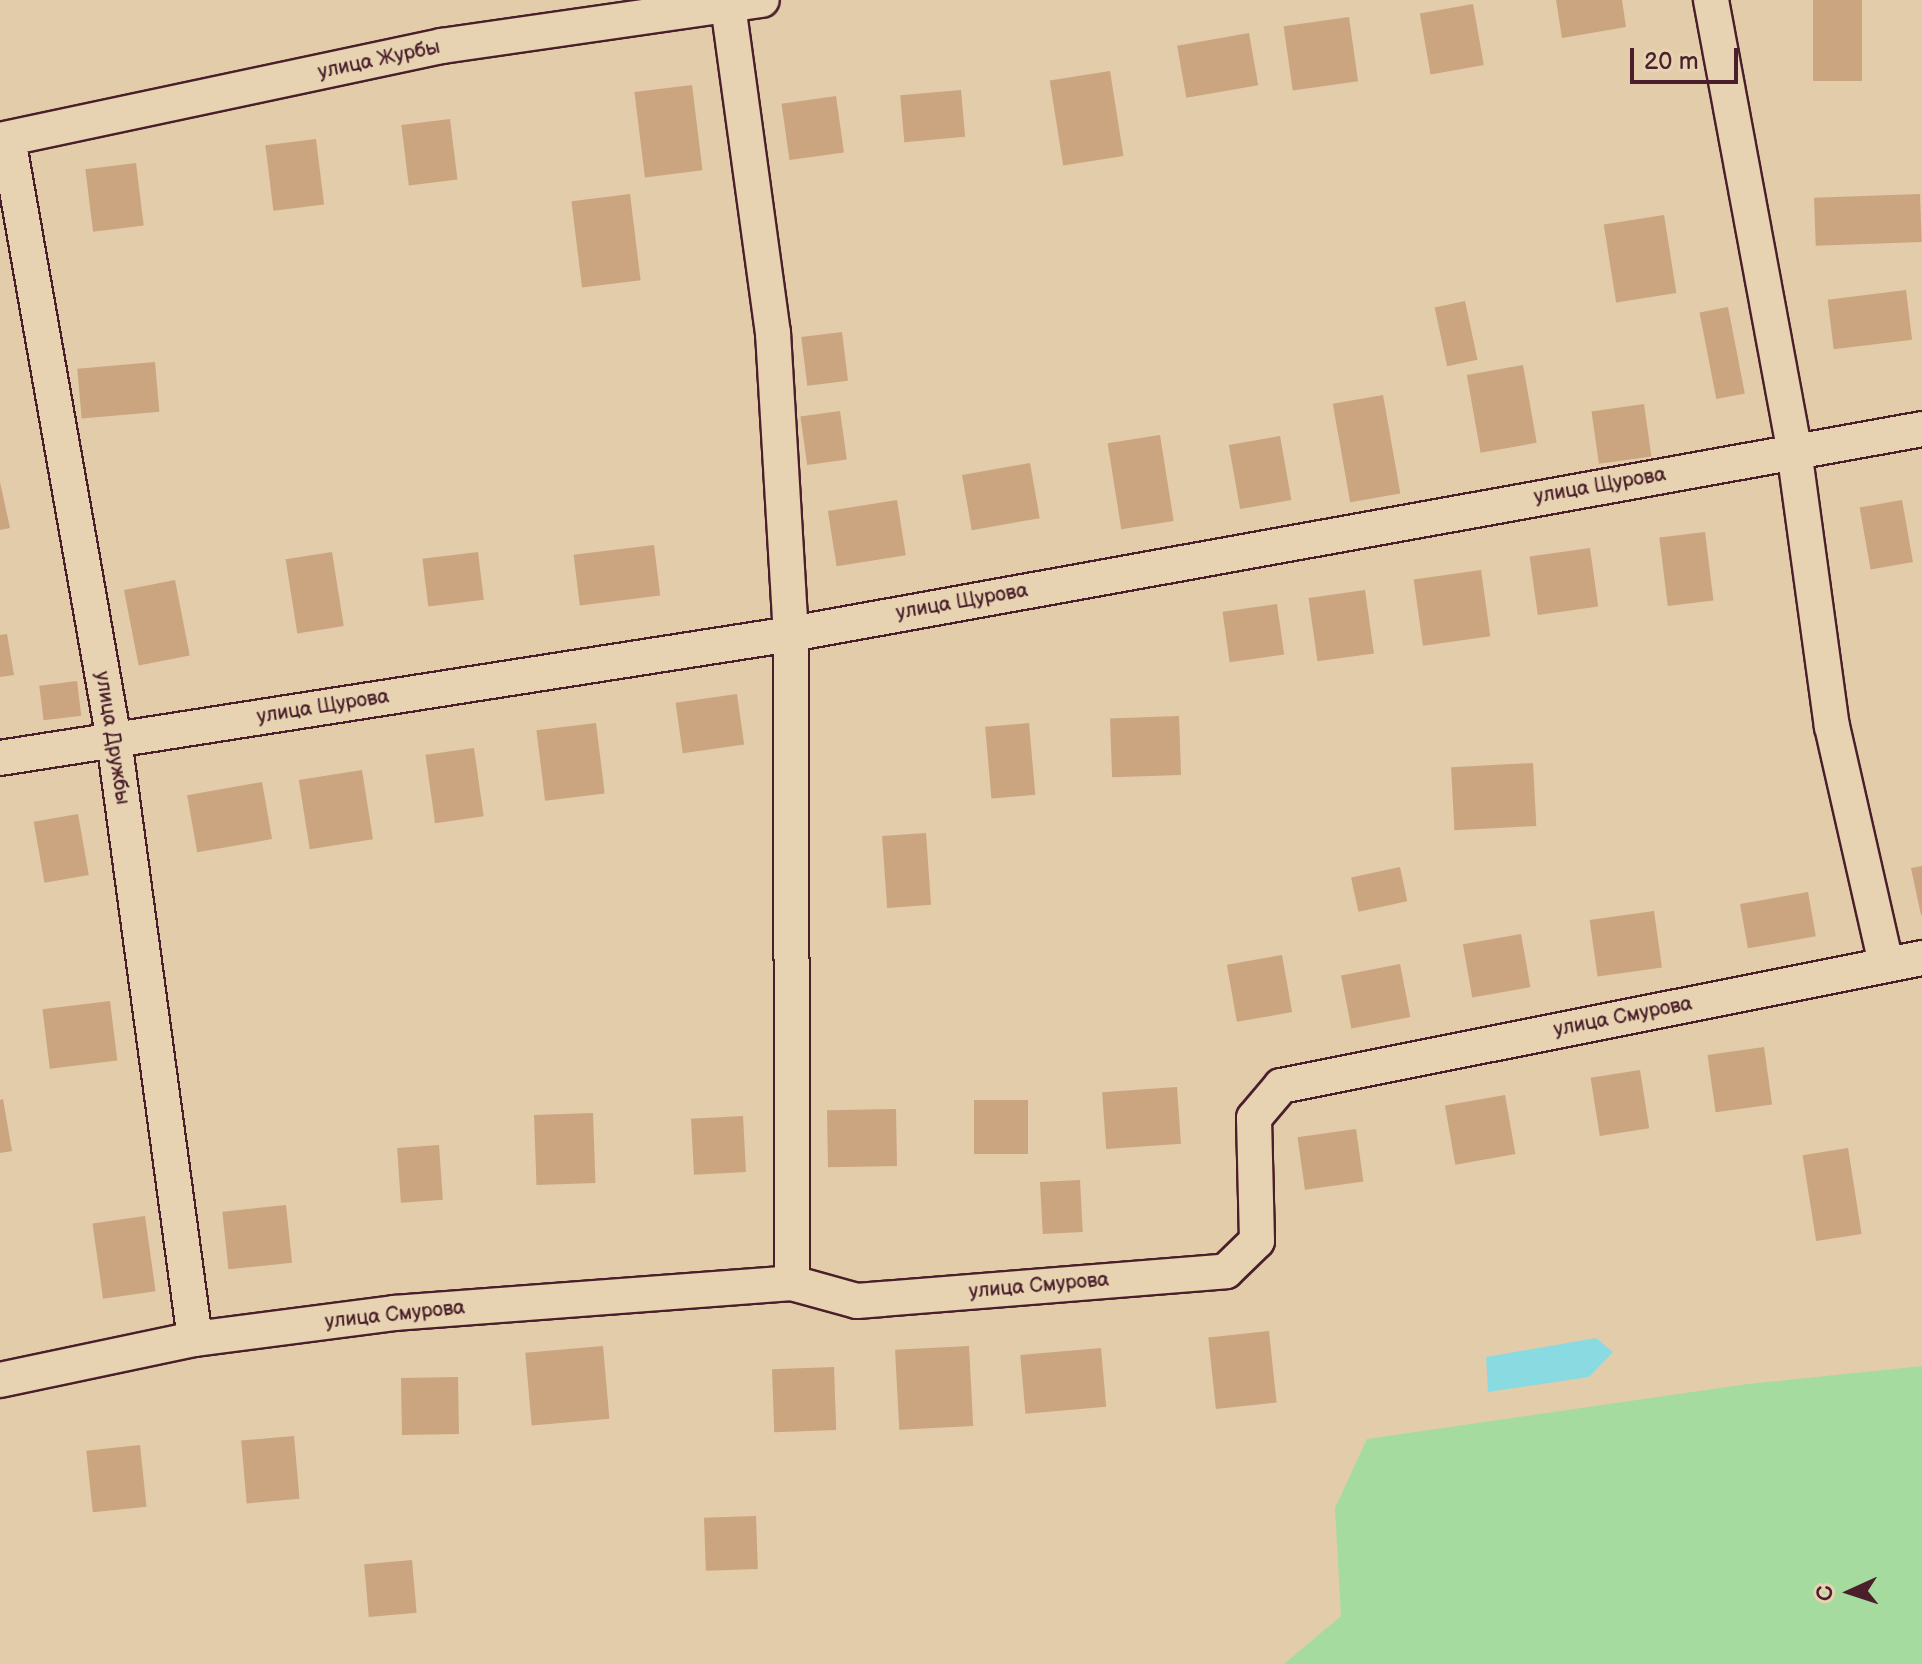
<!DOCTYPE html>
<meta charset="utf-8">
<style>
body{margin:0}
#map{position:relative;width:1922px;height:1664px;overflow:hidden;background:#e3cca9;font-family:"Balsamiq Sans",sans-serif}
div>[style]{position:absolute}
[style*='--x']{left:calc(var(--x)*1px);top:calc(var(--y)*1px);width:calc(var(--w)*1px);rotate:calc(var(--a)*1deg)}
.green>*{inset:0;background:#a5db9f}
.water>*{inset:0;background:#89dbe1}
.building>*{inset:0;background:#caa580;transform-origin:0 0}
.roads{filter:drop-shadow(2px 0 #4a1f2b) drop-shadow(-2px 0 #4a1f2b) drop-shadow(0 2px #4a1f2b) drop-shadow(0 -2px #4a1f2b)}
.minor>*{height:34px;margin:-17px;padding:0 17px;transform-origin:17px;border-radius:17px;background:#e7d3b1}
span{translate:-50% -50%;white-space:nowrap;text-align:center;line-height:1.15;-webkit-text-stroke:6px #e7d3b1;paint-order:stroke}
.street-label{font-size:20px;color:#4a1f2b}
.north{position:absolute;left:1810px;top:1552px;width:80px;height:80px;-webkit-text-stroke:6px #e7d3b1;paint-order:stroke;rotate:267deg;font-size:22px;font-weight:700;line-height:32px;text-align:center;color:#4a1f2b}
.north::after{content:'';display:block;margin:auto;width:28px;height:36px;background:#4a1f2b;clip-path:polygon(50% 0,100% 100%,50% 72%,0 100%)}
.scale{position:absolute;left:1630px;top:48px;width:108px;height:36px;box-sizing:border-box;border:4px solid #4a1f2b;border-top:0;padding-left:10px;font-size:24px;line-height:28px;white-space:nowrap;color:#4a1f2b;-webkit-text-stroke:6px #e7d3b1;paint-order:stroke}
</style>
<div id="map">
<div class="green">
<div style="clip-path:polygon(1922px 1366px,1922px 1664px,1284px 1664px,1341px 1616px,1335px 1508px,1367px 1439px,1748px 1384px)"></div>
</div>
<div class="water">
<div style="clip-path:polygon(1596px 1338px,1613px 1352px,1589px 1377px,1488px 1392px,1486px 1357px)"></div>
</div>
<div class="building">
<div style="clip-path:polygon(1556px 0,1622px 0,1626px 27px,1562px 38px)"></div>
<div style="left:1813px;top:0;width:49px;height:81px"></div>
<div style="left:1473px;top:4px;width:62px;height:54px;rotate:80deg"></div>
<div style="left:1349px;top:17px;width:65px;height:66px;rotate:82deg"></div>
<div style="left:1249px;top:33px;width:53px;height:73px;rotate:80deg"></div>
<div style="left:1110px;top:71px;width:86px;height:61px;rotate:81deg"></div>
<div style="left:692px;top:85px;width:86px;height:58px;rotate:83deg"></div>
<div style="left:961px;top:90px;width:47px;height:61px;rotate:85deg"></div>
<div style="left:836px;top:96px;width:57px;height:55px;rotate:82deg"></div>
<div style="left:450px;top:119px;width:61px;height:49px;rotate:83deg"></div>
<div style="left:316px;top:139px;width:66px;height:51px;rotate:83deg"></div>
<div style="left:136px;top:163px;width:63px;height:51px;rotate:83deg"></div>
<div style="left:630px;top:194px;width:87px;height:59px;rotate:83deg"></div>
<div style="left:1920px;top:194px;width:48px;height:106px;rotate:88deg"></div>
<div style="left:1664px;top:215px;width:79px;height:61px;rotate:81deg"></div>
<div style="left:1906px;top:290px;width:50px;height:79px;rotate:83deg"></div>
<div style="left:1465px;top:301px;width:60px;height:31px;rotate:78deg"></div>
<div style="left:1728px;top:307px;width:88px;height:29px;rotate:79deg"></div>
<div style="left:842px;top:332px;width:49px;height:41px;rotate:83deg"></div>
<div style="left:155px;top:362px;width:50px;height:78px;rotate:85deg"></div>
<div style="left:1523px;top:365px;width:79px;height:57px;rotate:80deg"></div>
<div style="left:1383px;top:395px;width:100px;height:51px;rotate:80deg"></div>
<div style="left:1644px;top:404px;width:53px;height:53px;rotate:82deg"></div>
<div style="left:840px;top:411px;width:49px;height:40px;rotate:82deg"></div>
<div style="left:1160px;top:435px;width:87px;height:53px;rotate:81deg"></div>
<div style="left:1280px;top:436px;width:65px;height:52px;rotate:80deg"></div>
<div style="left:1030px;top:463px;width:56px;height:69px;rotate:80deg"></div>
<div style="clip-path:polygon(0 482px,10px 528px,0 530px)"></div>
<div style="left:897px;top:500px;width:56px;height:70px;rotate:81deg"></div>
<div style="left:1902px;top:500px;width:63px;height:43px;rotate:80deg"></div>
<div style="left:1705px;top:532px;width:69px;height:46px;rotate:83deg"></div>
<div style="left:654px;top:545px;width:51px;height:81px;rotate:83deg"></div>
<div style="left:1590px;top:548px;width:59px;height:61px;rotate:82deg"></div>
<div style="left:332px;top:552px;width:75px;height:47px;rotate:81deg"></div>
<div style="left:478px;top:552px;width:48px;height:56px;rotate:83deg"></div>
<div style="left:1481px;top:570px;width:67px;height:68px;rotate:82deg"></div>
<div style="left:175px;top:580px;width:77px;height:52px;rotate:79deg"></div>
<div style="left:1365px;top:590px;width:64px;height:57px;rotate:82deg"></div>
<div style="left:1277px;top:604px;width:51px;height:55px;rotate:82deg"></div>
<div style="clip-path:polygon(7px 634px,14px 675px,0 677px,0 635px)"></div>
<div style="left:77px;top:681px;width:35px;height:38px;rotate:83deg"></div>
<div style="left:737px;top:694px;width:51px;height:62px;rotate:82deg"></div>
<div style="left:1179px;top:716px;width:59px;height:69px;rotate:88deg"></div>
<div style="left:596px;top:723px;width:71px;height:60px;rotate:83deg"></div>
<div style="left:1029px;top:723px;width:72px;height:44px;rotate:85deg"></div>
<div style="left:474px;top:748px;width:69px;height:49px;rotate:82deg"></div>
<div style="left:1533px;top:763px;width:63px;height:82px;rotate:87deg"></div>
<div style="left:362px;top:770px;width:70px;height:64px;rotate:81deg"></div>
<div style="left:262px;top:782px;width:58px;height:76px;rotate:80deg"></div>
<div style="left:78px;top:814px;width:62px;height:45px;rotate:80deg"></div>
<div style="left:926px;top:833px;width:72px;height:44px;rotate:86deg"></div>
<div style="clip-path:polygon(1922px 866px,1922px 915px,1921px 915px,1911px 868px)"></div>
<div style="left:1400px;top:867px;width:35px;height:50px;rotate:78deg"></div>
<div style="left:1808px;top:892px;width:45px;height:69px;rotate:80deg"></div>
<div style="left:1654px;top:911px;width:57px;height:65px;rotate:82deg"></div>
<div style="left:1521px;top:934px;width:54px;height:59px;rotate:80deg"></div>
<div style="left:1282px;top:955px;width:58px;height:56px;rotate:80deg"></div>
<div style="left:1400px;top:964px;width:54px;height:60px;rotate:79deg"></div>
<div style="left:110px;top:1001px;width:60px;height:68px;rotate:83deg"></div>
<div style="left:1764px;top:1047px;width:58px;height:57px;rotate:82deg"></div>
<div style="left:1640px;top:1070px;width:59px;height:50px;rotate:81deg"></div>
<div style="left:1177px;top:1087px;width:57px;height:75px;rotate:86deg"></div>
<div style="left:1505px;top:1095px;width:60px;height:61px;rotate:80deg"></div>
<div style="clip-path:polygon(3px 1099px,12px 1151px,0 1153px,0 1100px)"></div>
<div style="left:974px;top:1100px;width:54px;height:54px"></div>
<div style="left:896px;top:1109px;width:57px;height:69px;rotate:89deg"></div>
<div style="left:593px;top:1113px;width:70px;height:59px;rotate:88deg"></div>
<div style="left:743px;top:1116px;width:56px;height:52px;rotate:87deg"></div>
<div style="left:1356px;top:1129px;width:53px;height:59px;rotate:82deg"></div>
<div style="left:439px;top:1145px;width:55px;height:42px;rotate:86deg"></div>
<div style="left:1848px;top:1148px;width:87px;height:46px;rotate:81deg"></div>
<div style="left:1080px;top:1180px;width:52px;height:40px;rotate:87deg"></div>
<div style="left:286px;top:1205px;width:58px;height:64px;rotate:84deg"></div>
<div style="left:145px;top:1216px;width:76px;height:53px;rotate:82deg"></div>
<div style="left:1269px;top:1331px;width:72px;height:61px;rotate:84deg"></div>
<div style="left:603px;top:1346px;width:73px;height:78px;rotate:85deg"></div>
<div style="left:969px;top:1346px;width:80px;height:74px;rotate:87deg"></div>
<div style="left:1101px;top:1348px;width:59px;height:81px;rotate:85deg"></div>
<div style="left:834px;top:1367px;width:63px;height:62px;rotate:88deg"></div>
<div style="left:458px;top:1377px;width:57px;height:57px;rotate:89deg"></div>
<div style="left:294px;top:1436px;width:63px;height:53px;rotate:85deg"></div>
<div style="left:140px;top:1445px;width:62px;height:54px;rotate:84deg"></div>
<div style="left:756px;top:1516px;width:53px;height:52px;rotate:88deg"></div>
<div style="left:412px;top:1560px;width:53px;height:48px;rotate:85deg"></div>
</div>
<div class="roads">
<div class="minor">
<div style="--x:1711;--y:0;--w:458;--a:79.5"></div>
<div style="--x:1794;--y:450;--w:279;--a:82.2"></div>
<div style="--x:1832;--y:726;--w:244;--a:77.2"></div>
<div style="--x:728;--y:5;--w:331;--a:82.2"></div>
<div style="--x:773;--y:333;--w:302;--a:86.6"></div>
<div style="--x:791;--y:634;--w:649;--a:89.91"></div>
<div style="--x:8;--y:139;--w:610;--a:80"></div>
<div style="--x:114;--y:740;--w:604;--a:82.3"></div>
<div style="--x:0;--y:140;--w:452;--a:-12"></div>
<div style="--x:442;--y:46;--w:323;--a:-8.2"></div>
<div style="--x:0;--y:758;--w:801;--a:-8.91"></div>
<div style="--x:791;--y:634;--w:1149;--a:-10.27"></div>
<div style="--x:0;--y:1380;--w:199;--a:-11.9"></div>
<div style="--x:195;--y:1339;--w:201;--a:-7.4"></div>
<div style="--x:394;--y:1313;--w:399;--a:-4.3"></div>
<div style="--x:792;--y:1283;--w:67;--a:15.5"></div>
<div style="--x:857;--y:1301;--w:370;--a:-4.6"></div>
<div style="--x:1226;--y:1271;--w:43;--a:-44.1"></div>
<div style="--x:1257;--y:1241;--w:123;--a:-91.4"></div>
<div style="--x:1254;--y:1118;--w:42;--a:-49.8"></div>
<div style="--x:1281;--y:1086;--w:654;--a:-11.29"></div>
</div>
</div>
<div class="street-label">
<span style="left:379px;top:60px;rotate:-12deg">улица Журбы</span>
<span style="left:1600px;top:486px;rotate:-10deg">улица Щурова</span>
<span style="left:962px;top:602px;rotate:-10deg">улица Щурова</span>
<span style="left:323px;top:707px;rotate:-9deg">улица Щурова</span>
<span style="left:112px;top:738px;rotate:81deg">улица Дружбы</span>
<span style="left:1623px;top:1017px;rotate:-11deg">улица Смурова</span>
<span style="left:1039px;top:1286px;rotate:-5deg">улица Смурова</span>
<span style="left:395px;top:1315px;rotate:-6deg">улица Смурова</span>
</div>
<div class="north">С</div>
<div class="scale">20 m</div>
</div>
